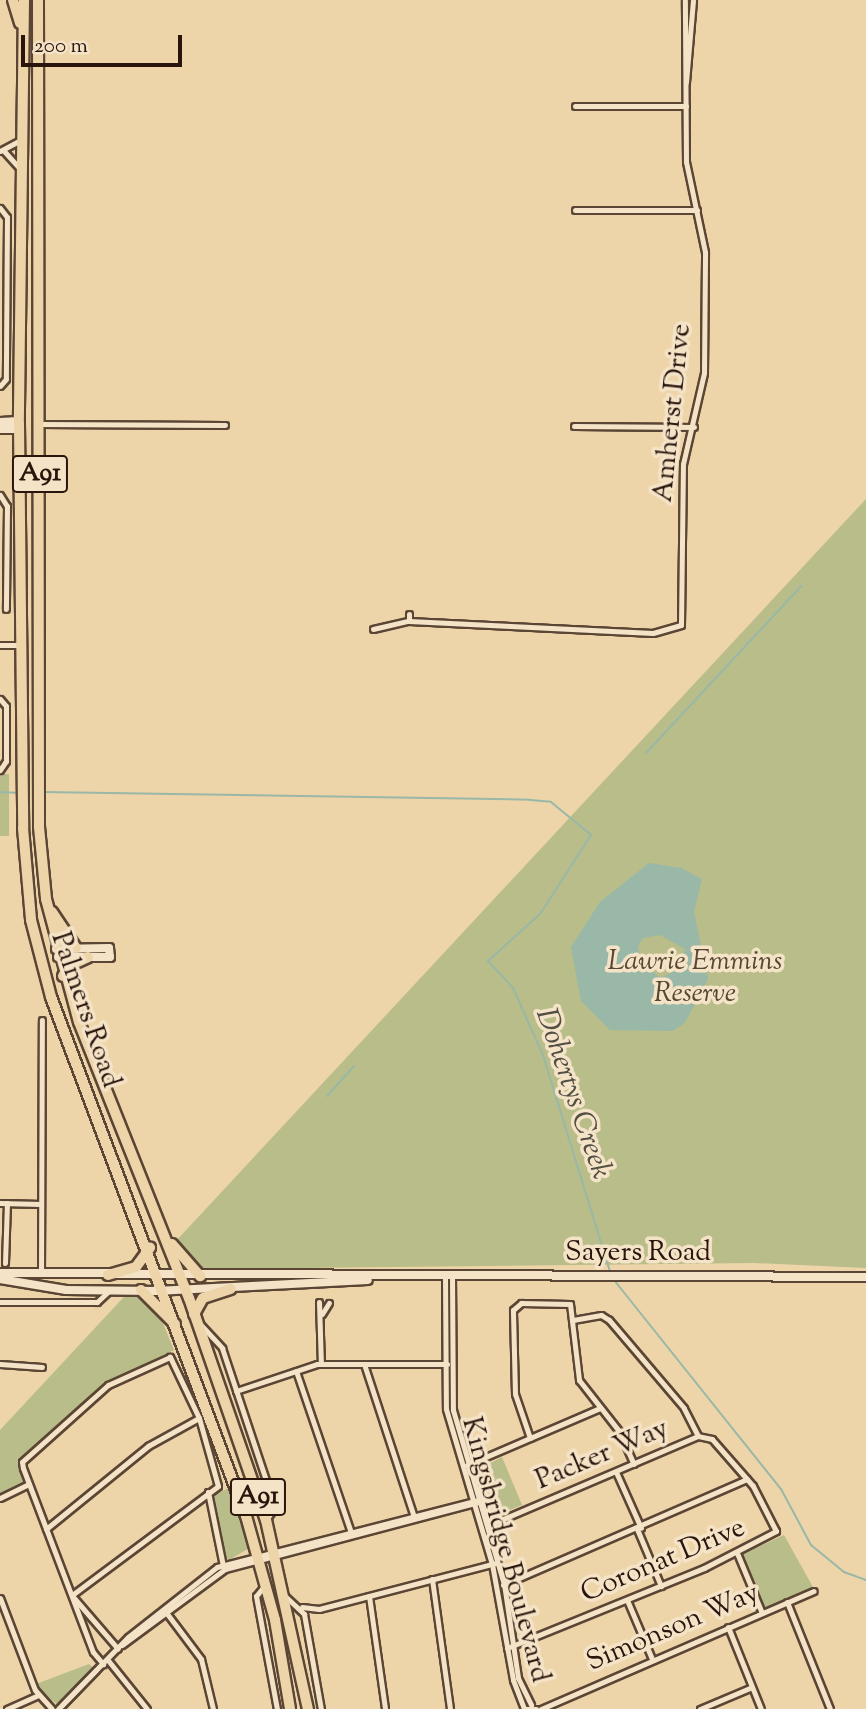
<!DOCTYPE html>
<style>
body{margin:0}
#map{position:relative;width:866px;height:1709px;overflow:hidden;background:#eed4a9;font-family:"Sorts Mill Goudy",serif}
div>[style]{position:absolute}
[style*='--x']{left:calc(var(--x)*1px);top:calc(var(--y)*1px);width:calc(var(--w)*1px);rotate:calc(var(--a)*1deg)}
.green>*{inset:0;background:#b8bd89;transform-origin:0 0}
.water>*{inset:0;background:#99b8a7}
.stream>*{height:2px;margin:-1px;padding:0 1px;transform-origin:1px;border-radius:1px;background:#99b8a7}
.roads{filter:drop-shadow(2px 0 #5b4534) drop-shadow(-2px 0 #5b4534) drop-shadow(0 2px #5b4534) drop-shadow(0 -2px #5b4534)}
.street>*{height:5px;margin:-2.5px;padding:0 2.5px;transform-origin:2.5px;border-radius:2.5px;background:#f4e3c7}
.secondary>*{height:8px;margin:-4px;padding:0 4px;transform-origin:4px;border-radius:4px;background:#f4e3c7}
.highway>*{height:10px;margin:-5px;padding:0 5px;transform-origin:5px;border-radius:5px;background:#eed4a9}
span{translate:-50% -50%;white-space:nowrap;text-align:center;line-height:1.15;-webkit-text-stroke:7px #f4e3c7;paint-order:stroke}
.shield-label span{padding:2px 5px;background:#f4e3c7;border:2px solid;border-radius:5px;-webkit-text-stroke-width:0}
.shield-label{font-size:26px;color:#2a150d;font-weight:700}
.street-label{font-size:28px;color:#2a150d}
.park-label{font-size:28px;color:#554732;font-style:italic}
.water-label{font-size:30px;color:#514e43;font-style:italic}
.scale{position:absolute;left:21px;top:35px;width:161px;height:32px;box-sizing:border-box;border:4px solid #2a150d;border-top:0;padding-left:9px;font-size:21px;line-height:24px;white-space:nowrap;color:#2a150d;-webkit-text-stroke:5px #f4e3c7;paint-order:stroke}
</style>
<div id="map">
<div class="green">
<div style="clip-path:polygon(866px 499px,866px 1268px,754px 1263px,197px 1269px,175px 1242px)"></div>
<div style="left:9px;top:774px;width:62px;height:9px;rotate:90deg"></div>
<div style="clip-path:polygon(136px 1284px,180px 1284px,157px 1309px,174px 1350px,99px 1390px,20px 1459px,23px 1482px,0 1495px,0 1430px)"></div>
<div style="clip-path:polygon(502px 1457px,522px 1505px,495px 1516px,479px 1469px)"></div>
<div style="clip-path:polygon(232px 1486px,251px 1547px,229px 1560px,222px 1554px,213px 1496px)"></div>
<div style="clip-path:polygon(784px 1535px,814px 1589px,764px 1608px,741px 1555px)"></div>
<div style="clip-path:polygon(89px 1664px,95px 1669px,58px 1705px,38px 1689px,36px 1684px)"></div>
</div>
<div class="water">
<div style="clip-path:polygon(evenodd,649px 863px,681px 868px,702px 879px,694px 912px,708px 979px,685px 1023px,672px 1031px,610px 1030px,581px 1001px,571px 947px,600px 902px,649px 863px,660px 935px,685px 949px,679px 969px,660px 978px,641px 961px,638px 947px,643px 938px,660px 935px)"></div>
</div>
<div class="stream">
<div style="--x:646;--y:753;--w:228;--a:-47.1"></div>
<div style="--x:0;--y:792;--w:20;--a:3"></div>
<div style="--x:43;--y:792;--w:487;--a:0.9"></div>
<div style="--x:530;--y:800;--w:21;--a:5"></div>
<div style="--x:551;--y:802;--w:52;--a:39.5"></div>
<div style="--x:591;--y:835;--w:94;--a:122.8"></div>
<div style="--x:540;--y:914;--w:70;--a:137.9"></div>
<div style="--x:488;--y:961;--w:37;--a:47"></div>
<div style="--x:513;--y:988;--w:73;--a:65.9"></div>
<div style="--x:543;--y:1055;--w:227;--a:72.8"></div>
<div style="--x:327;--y:1096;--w:40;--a:-48"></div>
<div style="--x:614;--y:1280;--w:268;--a:51.4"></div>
<div style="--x:781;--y:1489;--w:64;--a:61.8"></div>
<div style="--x:811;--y:1545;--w:43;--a:39.3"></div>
<div style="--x:844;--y:1572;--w:23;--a:20"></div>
</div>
<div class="roads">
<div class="street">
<div style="--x:686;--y:82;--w:82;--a:-85.1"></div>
<div style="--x:575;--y:106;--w:111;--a:0"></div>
<div style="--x:0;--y:151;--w:24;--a:-28"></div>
<div style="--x:4;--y:151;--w:24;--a:48"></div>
<div style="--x:0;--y:208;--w:11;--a:52"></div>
<div style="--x:7;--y:217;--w:162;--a:90.4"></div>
<div style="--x:6;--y:379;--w:9;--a:131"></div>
<div style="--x:575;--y:210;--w:122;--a:0"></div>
<div style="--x:39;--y:424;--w:186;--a:0.3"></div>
<div style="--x:574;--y:426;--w:120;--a:0.5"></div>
<div style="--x:0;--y:495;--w:13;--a:58"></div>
<div style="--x:7;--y:506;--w:103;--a:90.6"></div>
<div style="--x:409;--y:621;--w:244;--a:2.8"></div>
<div style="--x:653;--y:633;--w:29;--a:-16"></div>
<div style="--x:681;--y:625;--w:161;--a:-89.3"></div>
<div style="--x:683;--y:464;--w:93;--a:-77"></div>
<div style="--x:704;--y:373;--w:121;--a:-89.5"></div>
<div style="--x:705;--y:252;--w:92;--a:-101.9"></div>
<div style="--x:686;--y:162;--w:162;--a:-90.4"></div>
<div style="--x:373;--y:629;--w:37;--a:-13"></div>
<div style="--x:409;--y:621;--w:7;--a:-90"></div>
<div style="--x:0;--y:645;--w:21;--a:0"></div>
<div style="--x:0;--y:699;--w:9;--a:49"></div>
<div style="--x:6;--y:706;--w:55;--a:90"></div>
<div style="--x:6;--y:761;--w:11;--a:124"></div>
<div style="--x:0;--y:1203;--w:41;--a:1.4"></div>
<div style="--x:5;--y:1263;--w:60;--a:-88.1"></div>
<div style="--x:41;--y:1274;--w:254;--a:-89.8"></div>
<div style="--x:445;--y:1276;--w:133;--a:89.6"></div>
<div style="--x:446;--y:1409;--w:162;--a:73.5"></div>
<div style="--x:492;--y:1564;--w:118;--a:79.7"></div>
<div style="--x:513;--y:1680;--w:31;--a:69"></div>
<div style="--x:524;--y:1709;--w:12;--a:0"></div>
<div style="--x:452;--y:1276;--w:134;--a:89.6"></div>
<div style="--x:453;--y:1410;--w:181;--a:73.7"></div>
<div style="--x:504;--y:1584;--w:95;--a:81.5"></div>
<div style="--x:518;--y:1678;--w:30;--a:64"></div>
<div style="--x:0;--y:1302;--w:97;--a:0"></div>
<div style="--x:97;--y:1302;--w:18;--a:-43"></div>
<div style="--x:319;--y:1302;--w:62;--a:88.2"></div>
<div style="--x:322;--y:1314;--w:13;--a:-58"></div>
<div style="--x:200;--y:1324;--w:33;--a:47"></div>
<div style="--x:222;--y:1348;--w:168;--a:71.6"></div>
<div style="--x:275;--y:1507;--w:16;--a:125"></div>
<div style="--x:0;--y:1364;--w:42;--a:4.1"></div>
<div style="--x:364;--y:1364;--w:161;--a:71.9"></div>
<div style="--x:296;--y:1371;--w:171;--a:71.2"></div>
<div style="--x:236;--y:1391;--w:85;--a:-18.4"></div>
<div style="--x:317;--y:1364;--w:130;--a:0"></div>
<div style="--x:530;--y:1438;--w:46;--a:-108.8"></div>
<div style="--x:515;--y:1394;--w:84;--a:-91.4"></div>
<div style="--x:513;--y:1310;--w:11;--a:-41"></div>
<div style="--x:521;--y:1303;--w:49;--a:1.2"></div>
<div style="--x:570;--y:1304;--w:77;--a:83.2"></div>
<div style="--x:579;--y:1380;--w:65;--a:51.9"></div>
<div style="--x:619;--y:1431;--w:36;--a:66"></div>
<div style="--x:467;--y:1465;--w:145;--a:-23.2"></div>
<div style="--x:616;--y:1472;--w:61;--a:65.9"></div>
<div style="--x:208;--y:1492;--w:76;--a:78.5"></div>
<div style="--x:0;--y:1498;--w:32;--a:-26"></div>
<div style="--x:489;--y:1525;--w:227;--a:-23.1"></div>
<div style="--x:46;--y:1529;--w:132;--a:-39.1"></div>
<div style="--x:148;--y:1446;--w:58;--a:-28.8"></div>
<div style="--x:637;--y:1529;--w:62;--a:67.2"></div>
<div style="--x:737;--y:1553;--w:65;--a:67.4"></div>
<div style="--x:432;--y:1579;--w:131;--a:82.1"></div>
<div style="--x:265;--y:1585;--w:14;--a:129"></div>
<div style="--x:256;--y:1596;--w:115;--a:79.5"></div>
<div style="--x:503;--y:1585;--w:266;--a:-23.5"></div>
<div style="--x:72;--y:1595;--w:182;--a:-36.7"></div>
<div style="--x:218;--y:1486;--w:71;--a:-105.6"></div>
<div style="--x:199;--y:1418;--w:68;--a:-115.4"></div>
<div style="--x:170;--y:1357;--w:68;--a:155.7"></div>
<div style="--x:108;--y:1385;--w:115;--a:138.2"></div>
<div style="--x:22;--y:1462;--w:6;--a:81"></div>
<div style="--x:23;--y:1468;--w:197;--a:69.2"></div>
<div style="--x:93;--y:1652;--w:16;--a:50"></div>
<div style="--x:369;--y:1596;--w:114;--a:81.9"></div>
<div style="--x:286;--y:1597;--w:25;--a:43"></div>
<div style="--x:304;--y:1614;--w:97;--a:79.9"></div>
<div style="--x:0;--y:1598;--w:98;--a:69.2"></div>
<div style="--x:35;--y:1690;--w:25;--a:48"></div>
<div style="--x:74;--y:1598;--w:67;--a:49.2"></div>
<div style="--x:627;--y:1600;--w:64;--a:67"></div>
<div style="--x:787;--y:1602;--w:115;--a:68.1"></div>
<div style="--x:302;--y:1607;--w:17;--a:7"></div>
<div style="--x:319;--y:1609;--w:183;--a:-14.6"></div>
<div style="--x:165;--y:1611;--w:60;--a:53.1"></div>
<div style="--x:201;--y:1659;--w:51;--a:76.5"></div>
<div style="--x:728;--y:1627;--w:88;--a:68.1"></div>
<div style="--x:122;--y:1645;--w:128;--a:-36.4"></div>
<div style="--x:225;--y:1569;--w:263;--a:-14.8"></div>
<div style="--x:507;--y:1648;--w:213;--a:-22.1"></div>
<div style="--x:704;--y:1568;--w:81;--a:-27.2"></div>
<div style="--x:776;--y:1531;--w:51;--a:-117.1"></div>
<div style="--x:753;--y:1486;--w:62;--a:-131.1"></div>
<div style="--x:712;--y:1439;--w:14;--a:-168"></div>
<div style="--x:698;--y:1436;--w:31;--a:-117"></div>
<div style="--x:684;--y:1408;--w:116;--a:-130.4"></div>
<div style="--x:609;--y:1320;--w:9;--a:-148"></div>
<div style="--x:601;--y:1315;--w:27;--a:170"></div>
<div style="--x:107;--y:1659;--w:64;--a:51.3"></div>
<div style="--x:62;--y:1705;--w:49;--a:-45.8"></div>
<div style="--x:7;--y:1709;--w:35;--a:-24"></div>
<div style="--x:58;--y:1709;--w:100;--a:-45.8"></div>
<div style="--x:128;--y:1637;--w:113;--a:-38.2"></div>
<div style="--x:217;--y:1567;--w:274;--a:-14.4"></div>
<div style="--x:541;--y:1709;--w:297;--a:-23.4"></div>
<div style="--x:700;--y:1709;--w:56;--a:-22.9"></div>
</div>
<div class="secondary">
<div style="--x:0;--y:422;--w:19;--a:-3"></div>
<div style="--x:0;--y:429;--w:19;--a:0"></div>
<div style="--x:56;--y:949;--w:53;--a:-1.1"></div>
<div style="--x:109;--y:948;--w:9;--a:84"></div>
<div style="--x:110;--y:957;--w:52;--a:180"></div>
<div style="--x:0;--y:1273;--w:866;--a:0.26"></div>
<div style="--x:0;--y:1279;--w:67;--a:9.5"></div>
<div style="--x:66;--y:1290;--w:90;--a:0.6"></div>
<div style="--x:156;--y:1291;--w:212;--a:-3"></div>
</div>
<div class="highway">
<div style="--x:13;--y:0;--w:24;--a:73"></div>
<div style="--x:24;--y:0;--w:424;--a:90.7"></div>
<div style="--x:19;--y:424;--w:404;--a:89.4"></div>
<div style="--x:23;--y:828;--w:92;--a:85"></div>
<div style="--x:31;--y:920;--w:80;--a:75.4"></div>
<div style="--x:51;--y:997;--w:554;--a:69.41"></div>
<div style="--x:246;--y:1516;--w:108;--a:74.4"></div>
<div style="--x:275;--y:1620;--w:90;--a:80.4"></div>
<div style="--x:38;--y:0;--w:827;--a:89.93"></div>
<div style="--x:39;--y:827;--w:72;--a:84.4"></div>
<div style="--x:46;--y:899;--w:127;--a:75"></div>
<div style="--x:79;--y:1022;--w:297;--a:68.3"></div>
<div style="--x:189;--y:1298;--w:235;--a:70.9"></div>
<div style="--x:266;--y:1520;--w:194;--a:77.5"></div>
<div style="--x:52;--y:912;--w:43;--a:56.3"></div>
<div style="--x:63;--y:976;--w:12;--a:-59"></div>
<div style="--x:69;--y:966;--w:21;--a:-25"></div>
<div style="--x:172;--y:1244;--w:43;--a:48.8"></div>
<div style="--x:108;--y:1275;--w:29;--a:-16"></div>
<div style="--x:136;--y:1267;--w:24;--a:-54"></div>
<div style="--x:141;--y:1290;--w:48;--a:45"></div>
<div style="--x:194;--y:1314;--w:18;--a:-61"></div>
<div style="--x:203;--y:1298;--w:29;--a:-18"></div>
</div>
</div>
<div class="shield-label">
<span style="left:40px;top:474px">A91</span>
<span style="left:258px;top:1497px">A91</span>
</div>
<div class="street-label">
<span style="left:673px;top:413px;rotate:-84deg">Amherst Drive</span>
<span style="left:85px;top:1010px;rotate:71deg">Palmers Road</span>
<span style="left:638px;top:1253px">Sayers Road</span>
<span style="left:602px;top:1455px;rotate:-23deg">Packer Way</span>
<span style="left:505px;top:1550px;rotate:75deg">Kingsbridge Boulevard</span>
<span style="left:663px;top:1561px;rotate:-23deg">Coronat Drive</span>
<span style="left:673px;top:1628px;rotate:-23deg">Simonson Way</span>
</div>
<div class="park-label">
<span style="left:695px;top:978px">Lawrie Emmins<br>Reserve</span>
</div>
<div class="water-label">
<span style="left:572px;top:1094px;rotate:71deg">Dohertys Creek</span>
</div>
<div class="scale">200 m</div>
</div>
